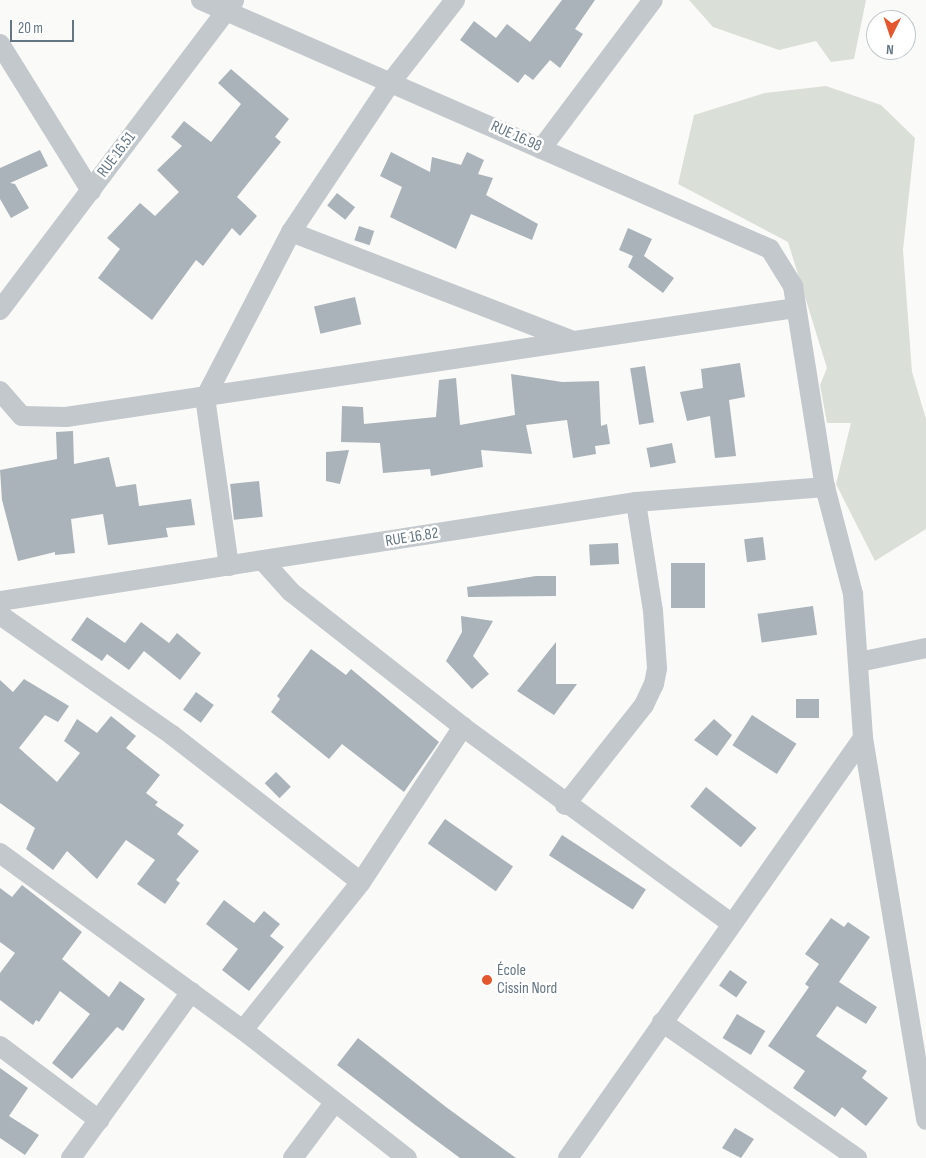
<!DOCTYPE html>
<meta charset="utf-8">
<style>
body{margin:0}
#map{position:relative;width:926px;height:1158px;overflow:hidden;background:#fafaf8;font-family:"Sofia Sans Condensed",sans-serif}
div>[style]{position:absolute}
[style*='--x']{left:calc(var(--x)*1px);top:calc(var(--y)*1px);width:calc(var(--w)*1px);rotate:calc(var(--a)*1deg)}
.green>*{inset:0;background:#dadfd7}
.building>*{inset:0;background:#aab3b9;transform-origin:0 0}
.street>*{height:20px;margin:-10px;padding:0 10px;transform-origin:10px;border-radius:10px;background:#c3c8cc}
.dots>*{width:14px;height:14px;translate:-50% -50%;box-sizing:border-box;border:2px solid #fff;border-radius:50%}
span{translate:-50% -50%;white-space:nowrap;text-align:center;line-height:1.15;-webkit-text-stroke:5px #fff;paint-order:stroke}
.street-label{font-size:16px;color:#657683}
.poi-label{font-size:16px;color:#657683}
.left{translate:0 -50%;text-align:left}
.north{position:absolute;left:866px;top:10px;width:50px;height:50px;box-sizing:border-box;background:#fff;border:1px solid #c1c8cd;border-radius:50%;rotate:184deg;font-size:14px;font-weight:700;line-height:20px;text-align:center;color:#657683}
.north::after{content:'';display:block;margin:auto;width:18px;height:22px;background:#e4572e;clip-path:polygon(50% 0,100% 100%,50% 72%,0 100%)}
.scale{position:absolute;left:10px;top:20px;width:64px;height:22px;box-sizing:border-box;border:2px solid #657683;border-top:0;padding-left:6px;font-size:15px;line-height:18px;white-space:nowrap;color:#657683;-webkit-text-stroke:4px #fff;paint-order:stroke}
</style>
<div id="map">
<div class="green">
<div style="clip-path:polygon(689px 0,866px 0,854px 59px,831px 62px,816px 41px,779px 50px,713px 27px)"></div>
<div style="clip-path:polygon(826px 86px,881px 105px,915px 138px,903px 250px,912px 372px,926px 419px,926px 529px,875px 561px,836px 484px,851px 423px,827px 423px,820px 385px,827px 368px,788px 242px,678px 184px,694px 115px,765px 93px)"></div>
</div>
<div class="building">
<div style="clip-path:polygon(562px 0,595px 0,575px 29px,583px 34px,560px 68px,550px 60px,533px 80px,525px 74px,518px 83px,460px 40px,474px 21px,496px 38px,507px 24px,530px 42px)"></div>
<div style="clip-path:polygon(231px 69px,289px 119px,275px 137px,281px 142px,237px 197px,257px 216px,240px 236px,232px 228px,203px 266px,196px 260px,152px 320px,98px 278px,120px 249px,107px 238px,140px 203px,155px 216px,179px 192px,157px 170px,182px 146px,171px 137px,184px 121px,211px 142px,241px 104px,218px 83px)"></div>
<div style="clip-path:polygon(40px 150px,48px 166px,10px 183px,15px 184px,29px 208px,11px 218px,0 199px,0 168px)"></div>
<div style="clip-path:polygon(391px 152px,430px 172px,432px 157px,461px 165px,467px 152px,484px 160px,478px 174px,493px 178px,486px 195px,538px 224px,532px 240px,471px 214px,456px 249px,390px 217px,402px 187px,380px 176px)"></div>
<div style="left:337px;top:193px;width:23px;height:16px;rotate:38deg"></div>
<div style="left:359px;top:226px;width:16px;height:15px;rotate:18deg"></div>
<div style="clip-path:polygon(628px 228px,652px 239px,644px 256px,674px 278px,663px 293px,628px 267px,633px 256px,619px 250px)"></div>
<div style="left:355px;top:297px;width:28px;height:42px;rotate:77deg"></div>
<div style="clip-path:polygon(740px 363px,745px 397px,729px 400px,736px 456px,715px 458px,710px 416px,687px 421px,680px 392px,703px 388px,701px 369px)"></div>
<div style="left:645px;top:366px;width:57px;height:15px;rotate:81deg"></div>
<div style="clip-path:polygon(511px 374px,562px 382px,599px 381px,601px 426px,607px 424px,610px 444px,595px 446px,596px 454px,573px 458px,567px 420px,526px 425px,532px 454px,481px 450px,483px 467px,431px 476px,430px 469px,383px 473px,380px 443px,341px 442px,342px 406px,363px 407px,364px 424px,436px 417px,439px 380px,456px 378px,460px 425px,515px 415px)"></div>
<div style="clip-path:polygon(73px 431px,74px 464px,109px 457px,116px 487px,136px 484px,139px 506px,191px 499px,195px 525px,166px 528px,168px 537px,108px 545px,103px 514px,71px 519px,75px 553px,55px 555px,55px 552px,18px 561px,2px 500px,0 470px,57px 459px,56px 432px)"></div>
<div style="left:672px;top:443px;width:20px;height:26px;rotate:79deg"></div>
<div style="clip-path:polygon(349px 450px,340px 484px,326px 481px,326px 452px)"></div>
<div style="left:259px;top:481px;width:36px;height:29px;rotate:84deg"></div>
<div style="left:763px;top:537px;width:23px;height:19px;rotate:83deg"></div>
<div style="left:618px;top:543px;width:21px;height:29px;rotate:87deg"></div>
<div style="left:671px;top:563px;width:34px;height:45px"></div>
<div style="clip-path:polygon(536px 576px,556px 576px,556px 596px,468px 597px,467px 587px)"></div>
<div style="left:813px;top:606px;width:29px;height:56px;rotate:82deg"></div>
<div style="clip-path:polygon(461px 616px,493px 621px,473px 656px,489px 674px,472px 689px,446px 661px,462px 632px)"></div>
<div style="clip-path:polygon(87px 617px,125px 643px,141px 622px,169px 643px,177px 633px,201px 653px,180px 680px,144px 651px,129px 670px,107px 654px,102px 661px,71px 640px)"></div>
<div style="clip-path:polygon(556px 642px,556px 684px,577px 684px,554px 715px,517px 691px)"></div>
<div style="clip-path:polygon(311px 649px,346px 675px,351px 669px,439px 742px,404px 792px,342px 744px,329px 759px,271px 712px,280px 699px,277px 696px)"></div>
<div style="clip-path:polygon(24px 679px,69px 706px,58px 722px,45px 715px,19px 748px,57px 782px,80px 753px,64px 741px,77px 719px,97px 733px,111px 716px,136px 736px,126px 748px,160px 775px,146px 793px,158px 802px,155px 805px,184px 825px,177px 834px,199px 851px,176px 880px,180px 883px,165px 904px,137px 884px,155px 860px,126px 840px,97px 879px,67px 851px,53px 870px,26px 849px,35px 828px,0 803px,0 680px,13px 692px)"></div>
<div style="left:196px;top:692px;width:22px;height:22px;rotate:36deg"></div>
<div style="left:796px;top:699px;width:23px;height:19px"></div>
<div style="left:752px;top:715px;width:53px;height:36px;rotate:33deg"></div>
<div style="clip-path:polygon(714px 719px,732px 735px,717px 756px,694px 740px)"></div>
<div style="left:276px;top:772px;width:21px;height:16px;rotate:45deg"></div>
<div style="left:706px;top:787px;width:65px;height:25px;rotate:39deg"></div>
<div style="left:445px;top:819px;width:83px;height:30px;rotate:35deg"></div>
<div style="left:562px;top:835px;width:100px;height:24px;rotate:33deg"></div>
<div style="clip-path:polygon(22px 885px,82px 932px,62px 959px,109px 997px,120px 981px,145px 999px,123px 1031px,117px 1027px,72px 1079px,52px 1063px,90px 1014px,60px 991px,39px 1022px,36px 1020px,33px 1025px,0 1000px,0 973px,15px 953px,0 942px,0 888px,12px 897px)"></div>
<div style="clip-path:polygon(224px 900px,254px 923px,264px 911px,280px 924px,270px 936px,284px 947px,249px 991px,222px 970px,238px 949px,206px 924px)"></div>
<div style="clip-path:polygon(831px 918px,844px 927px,848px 922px,870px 937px,839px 982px,877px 1007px,866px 1024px,837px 1006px,816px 1036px,867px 1071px,862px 1078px,888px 1098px,866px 1126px,842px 1107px,835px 1117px,793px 1088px,805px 1071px,768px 1046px,809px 987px,805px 984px,819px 964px,805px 954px)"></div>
<div style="left:730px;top:970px;width:21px;height:19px;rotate:35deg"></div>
<div style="left:737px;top:1014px;width:33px;height:28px;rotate:31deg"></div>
<div style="clip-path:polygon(358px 1038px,446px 1107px,516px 1158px,460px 1158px,414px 1124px,337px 1065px)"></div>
<div style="clip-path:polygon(0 1068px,28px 1088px,9px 1116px,39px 1135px,25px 1155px,0 1138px)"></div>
<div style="clip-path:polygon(735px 1128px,754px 1139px,741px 1158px,722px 1148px)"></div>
</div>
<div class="street">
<div style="--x:201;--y:0;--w:621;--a:23.63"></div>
<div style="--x:770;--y:249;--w:44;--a:58.1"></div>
<div style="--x:793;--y:286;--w:204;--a:81"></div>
<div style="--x:825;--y:487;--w:111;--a:75.3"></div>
<div style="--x:853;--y:594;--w:144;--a:86"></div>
<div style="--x:863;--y:738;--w:387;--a:80.6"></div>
<div style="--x:0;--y:44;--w:173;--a:58.2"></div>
<div style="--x:541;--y:149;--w:186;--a:-53.1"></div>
<div style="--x:291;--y:232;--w:300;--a:21.1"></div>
<div style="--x:0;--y:310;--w:388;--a:-52.9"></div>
<div style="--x:0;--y:391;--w:33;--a:49"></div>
<div style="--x:22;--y:416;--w:44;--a:1.3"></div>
<div style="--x:66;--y:417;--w:737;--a:-8.5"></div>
<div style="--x:264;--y:562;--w:40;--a:48"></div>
<div style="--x:291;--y:592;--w:219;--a:38.1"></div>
<div style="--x:463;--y:727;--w:332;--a:36.2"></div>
<div style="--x:229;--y:566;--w:170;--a:-98.1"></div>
<div style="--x:205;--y:398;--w:187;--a:-62.6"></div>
<div style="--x:291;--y:232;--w:180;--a:-56.3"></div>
<div style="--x:391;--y:82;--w:104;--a:-52"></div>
<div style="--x:0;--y:601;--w:644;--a:-8.85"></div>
<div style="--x:636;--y:502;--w:190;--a:-4.5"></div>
<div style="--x:0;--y:615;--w:210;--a:34.9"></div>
<div style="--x:172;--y:735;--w:239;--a:37.9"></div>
<div style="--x:859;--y:662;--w:68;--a:-11.8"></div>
<div style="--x:565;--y:805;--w:127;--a:-51.7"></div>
<div style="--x:644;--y:705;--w:23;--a:-65"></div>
<div style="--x:654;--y:684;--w:16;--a:-79"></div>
<div style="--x:657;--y:668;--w:57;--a:-94"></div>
<div style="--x:653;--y:611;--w:110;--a:-98.9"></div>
<div style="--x:0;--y:853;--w:301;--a:36.1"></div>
<div style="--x:243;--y:1030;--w:208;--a:38"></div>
<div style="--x:662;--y:1022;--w:238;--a:34.9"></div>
<div style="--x:243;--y:1030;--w:189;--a:-51.4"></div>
<div style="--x:361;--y:882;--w:186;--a:-56.7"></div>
<div style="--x:0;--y:1046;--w:124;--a:36.8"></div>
<div style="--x:71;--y:1158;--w:205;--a:-54.1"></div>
<div style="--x:293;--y:1158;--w:69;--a:-53.3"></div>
<div style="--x:568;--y:1158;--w:513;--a:-54.92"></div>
</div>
<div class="dots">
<div style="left:487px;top:980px;background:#e4572e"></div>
</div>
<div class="street-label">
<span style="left:516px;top:137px;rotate:24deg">RUE 16.98</span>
<span style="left:117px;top:155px;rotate:-53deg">RUE 16.51</span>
<span style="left:412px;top:538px;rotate:-9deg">RUE 16.82</span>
</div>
<div class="poi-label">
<span class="left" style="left:497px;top:980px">École<br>Cissin Nord</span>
</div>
<div class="north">N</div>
<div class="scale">20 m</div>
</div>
